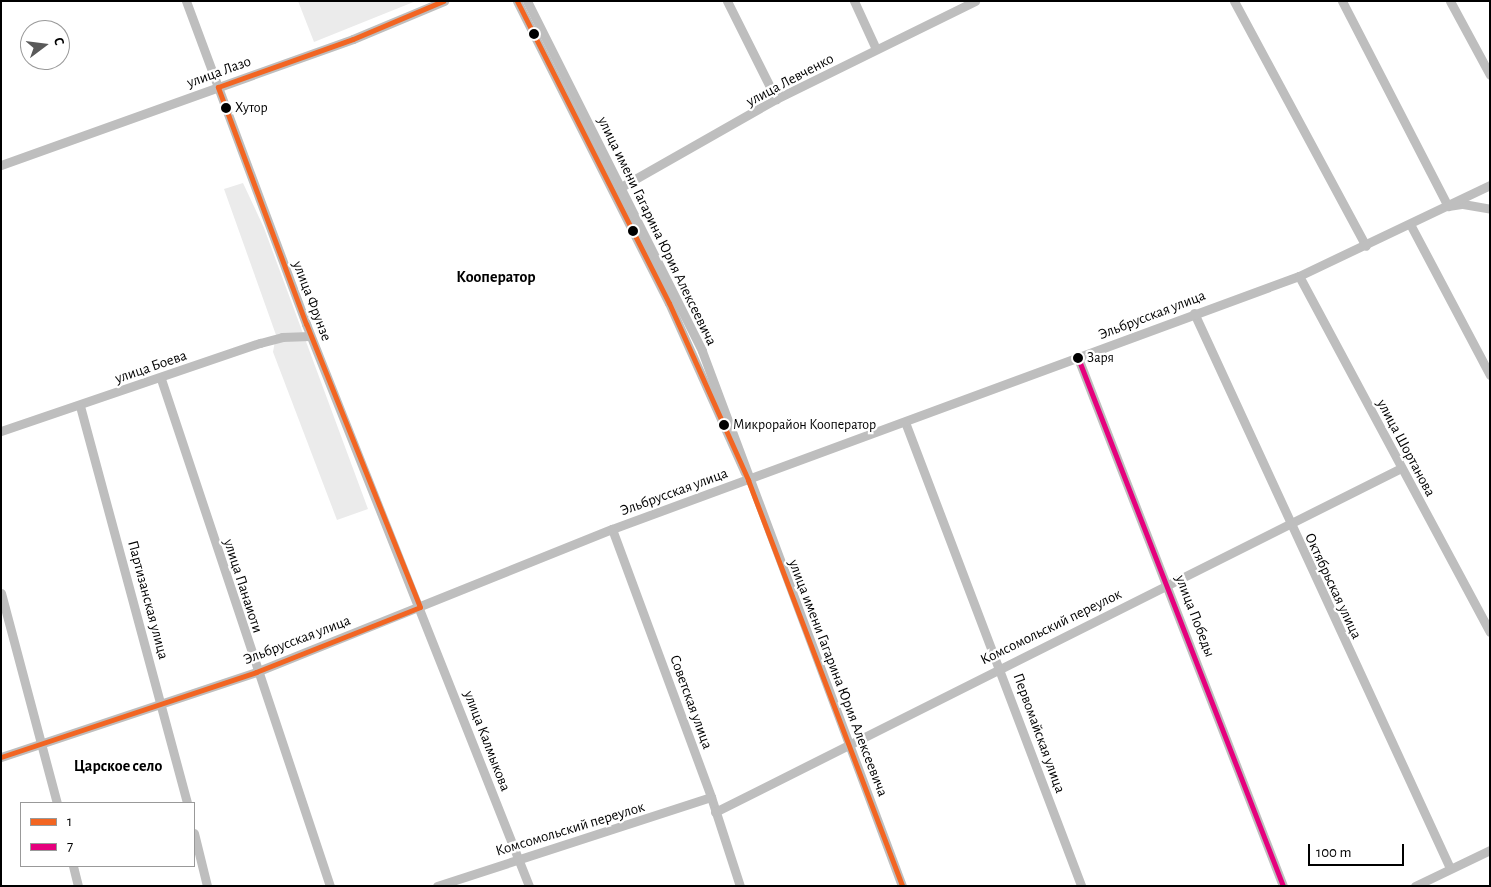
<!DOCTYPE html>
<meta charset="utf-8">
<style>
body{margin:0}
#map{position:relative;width:1491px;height:887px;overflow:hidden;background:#fff;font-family:"Alegreya Sans",sans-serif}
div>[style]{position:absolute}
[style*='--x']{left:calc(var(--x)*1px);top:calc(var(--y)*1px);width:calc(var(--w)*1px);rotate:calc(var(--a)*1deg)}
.green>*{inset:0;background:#ebebeb}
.minor>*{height:9px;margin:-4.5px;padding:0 4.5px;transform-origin:4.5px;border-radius:4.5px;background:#bebebe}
.bus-1>*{height:5px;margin:-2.5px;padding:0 2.5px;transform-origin:2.5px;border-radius:2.5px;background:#f26522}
.bus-2>*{height:5px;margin:-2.5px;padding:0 2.5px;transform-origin:2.5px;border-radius:2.5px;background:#e5007d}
.dots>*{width:14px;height:14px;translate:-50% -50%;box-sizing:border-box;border:2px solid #fff;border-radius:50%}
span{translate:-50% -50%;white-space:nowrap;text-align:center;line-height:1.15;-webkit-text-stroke:4.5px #fff;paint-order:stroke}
.bus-label{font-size:14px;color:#000}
.left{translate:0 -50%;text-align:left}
.street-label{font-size:15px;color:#000}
.neighbourhood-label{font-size:16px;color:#000;font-weight:700}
.frame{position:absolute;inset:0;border:2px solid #000;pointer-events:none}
.legend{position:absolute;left:20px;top:802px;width:175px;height:65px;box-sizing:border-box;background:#fff;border:1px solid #999;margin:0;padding:6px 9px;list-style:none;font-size:15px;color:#000}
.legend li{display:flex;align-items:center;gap:10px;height:25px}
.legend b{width:25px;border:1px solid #999}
.north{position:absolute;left:20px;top:20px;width:50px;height:50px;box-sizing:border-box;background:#fff;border:1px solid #999;border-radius:50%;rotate:75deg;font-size:14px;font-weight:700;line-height:20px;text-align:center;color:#000}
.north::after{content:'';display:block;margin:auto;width:18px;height:22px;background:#595959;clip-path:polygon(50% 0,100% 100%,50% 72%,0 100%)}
.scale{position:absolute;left:1308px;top:844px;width:96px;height:22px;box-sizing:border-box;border:2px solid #000;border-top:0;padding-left:6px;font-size:15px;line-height:18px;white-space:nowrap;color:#000;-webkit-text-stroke:4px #fff;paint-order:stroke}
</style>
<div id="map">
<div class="green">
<div style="clip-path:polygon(298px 1px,416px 1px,314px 42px)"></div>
<div style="clip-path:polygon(243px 183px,264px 228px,368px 509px,337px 520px,273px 352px,276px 335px,224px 189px)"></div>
</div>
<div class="minor">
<div style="--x:186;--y:1;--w:345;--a:69.6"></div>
<div style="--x:306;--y:324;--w:605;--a:68.36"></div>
<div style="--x:517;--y:1;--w:338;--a:63.3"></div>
<div style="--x:669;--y:303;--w:186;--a:65.9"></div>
<div style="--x:527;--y:1;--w:391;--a:63.4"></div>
<div style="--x:702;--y:351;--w:571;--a:69.5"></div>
<div style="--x:727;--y:1;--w:110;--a:63.4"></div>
<div style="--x:854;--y:1;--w:53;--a:65.4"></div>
<div style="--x:1234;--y:1;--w:278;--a:61.7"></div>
<div style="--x:1342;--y:1;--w:231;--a:62.7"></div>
<div style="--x:1448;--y:206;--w:15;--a:-8"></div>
<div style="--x:1463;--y:204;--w:27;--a:10"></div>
<div style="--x:1450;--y:1;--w:84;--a:61.6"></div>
<div style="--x:1;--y:165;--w:374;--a:-19.7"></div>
<div style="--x:353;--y:39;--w:99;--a:-22.7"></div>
<div style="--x:621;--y:187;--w:178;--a:-29.6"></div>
<div style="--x:776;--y:99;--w:222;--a:-26.2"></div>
<div style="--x:1410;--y:224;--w:171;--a:62.1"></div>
<div style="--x:1299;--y:276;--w:404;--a:61.8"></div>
<div style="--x:1194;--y:313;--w:611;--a:65.24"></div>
<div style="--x:1078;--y:358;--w:566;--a:68.78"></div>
<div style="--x:161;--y:379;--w:534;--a:71.57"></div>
<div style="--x:80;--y:406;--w:411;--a:74.9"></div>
<div style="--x:905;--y:422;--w:496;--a:69.2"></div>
<div style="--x:1;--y:431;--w:274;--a:-18.8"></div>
<div style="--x:260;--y:343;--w:23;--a:-15"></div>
<div style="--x:282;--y:337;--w:28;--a:-2"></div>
<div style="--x:612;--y:529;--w:286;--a:69.7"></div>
<div style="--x:711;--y:797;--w:94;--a:72"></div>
<div style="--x:1;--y:593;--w:217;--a:75.1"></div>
<div style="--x:1;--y:757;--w:269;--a:-18.4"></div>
<div style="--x:256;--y:672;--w:384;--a:-21.9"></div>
<div style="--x:612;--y:529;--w:732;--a:-20.22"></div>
<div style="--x:1299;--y:276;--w:212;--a:-25.5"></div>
<div style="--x:715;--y:812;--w:767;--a:-26.63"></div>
<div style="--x:194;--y:833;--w:55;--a:76.2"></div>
<div style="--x:73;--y:866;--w:21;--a:76"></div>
<div style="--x:437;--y:886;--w:288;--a:-18"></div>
<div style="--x:1415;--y:886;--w:83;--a:-25.6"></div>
</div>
<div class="bus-1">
<div style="--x:517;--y:1;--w:338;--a:63.3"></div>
<div style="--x:669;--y:303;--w:194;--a:65.9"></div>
<div style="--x:748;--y:480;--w:434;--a:69.2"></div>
<div style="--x:218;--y:87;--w:143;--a:-19.6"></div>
<div style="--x:353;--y:39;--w:98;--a:-22.9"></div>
<div style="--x:1;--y:757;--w:269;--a:-18.4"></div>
<div style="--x:256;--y:672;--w:176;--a:-21.6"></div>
<div style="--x:420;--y:607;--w:305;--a:-111.9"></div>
<div style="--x:306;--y:324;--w:253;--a:-110.4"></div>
</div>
<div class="bus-2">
<div style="--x:1078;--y:358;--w:566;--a:68.78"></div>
</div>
<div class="dots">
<div style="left:534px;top:34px;background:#000"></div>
<div style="left:226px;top:108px;background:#000"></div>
<div style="left:633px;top:231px;background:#000"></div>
<div style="left:1078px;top:358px;background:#000"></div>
<div style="left:724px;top:425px;background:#000"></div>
</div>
<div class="bus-label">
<span class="left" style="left:235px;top:108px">Хутор</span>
<span class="left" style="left:1087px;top:358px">Заря</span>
<span class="left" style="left:733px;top:425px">Микрорайон Кооператор</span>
</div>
<div class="street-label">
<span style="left:219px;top:72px;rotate:-20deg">улица Лазо</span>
<span style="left:790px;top:80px;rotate:-28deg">улица Левченко</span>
<span style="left:657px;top:231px;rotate:64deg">улица имени Гагарина Юрия Алексеевича</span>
<span style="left:312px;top:301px;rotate:69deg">улица Фрунзе</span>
<span style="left:1152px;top:315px;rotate:-21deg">Эльбрусская улица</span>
<span style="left:151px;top:367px;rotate:-19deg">улица Боева</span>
<span style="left:1406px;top:448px;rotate:62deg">улица Шортанова</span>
<span style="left:674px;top:492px;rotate:-20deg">Эльбрусская улица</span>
<span style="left:243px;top:586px;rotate:72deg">улица Панаиоти</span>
<span style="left:1333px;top:586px;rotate:65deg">Октябрьская улица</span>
<span style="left:148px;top:600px;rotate:75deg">Партизанская улица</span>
<span style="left:1195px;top:616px;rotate:69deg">улица Победы</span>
<span style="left:1051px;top:627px;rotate:-26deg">Комсомольский переулок</span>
<span style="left:297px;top:640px;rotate:-21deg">Эльбрусская улица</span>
<span style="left:838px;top:678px;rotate:69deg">улица имени Гагарина Юрия Алексеевича</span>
<span style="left:691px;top:702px;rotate:70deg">Советская улица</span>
<span style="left:1039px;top:733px;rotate:70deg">Первомайская улица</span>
<span style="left:487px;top:741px;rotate:69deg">улица Калмыкова</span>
<span style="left:570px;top:829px;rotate:-17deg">Комсомольский переулок</span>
</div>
<div class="neighbourhood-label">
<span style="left:496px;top:277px">Кооператор</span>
<span style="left:118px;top:766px">Царское село</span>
</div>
<div class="frame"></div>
<ul class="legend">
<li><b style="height:6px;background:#f26522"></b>1</li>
<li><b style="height:6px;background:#e5007d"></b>7</li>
</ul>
<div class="north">С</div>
<div class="scale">100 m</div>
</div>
